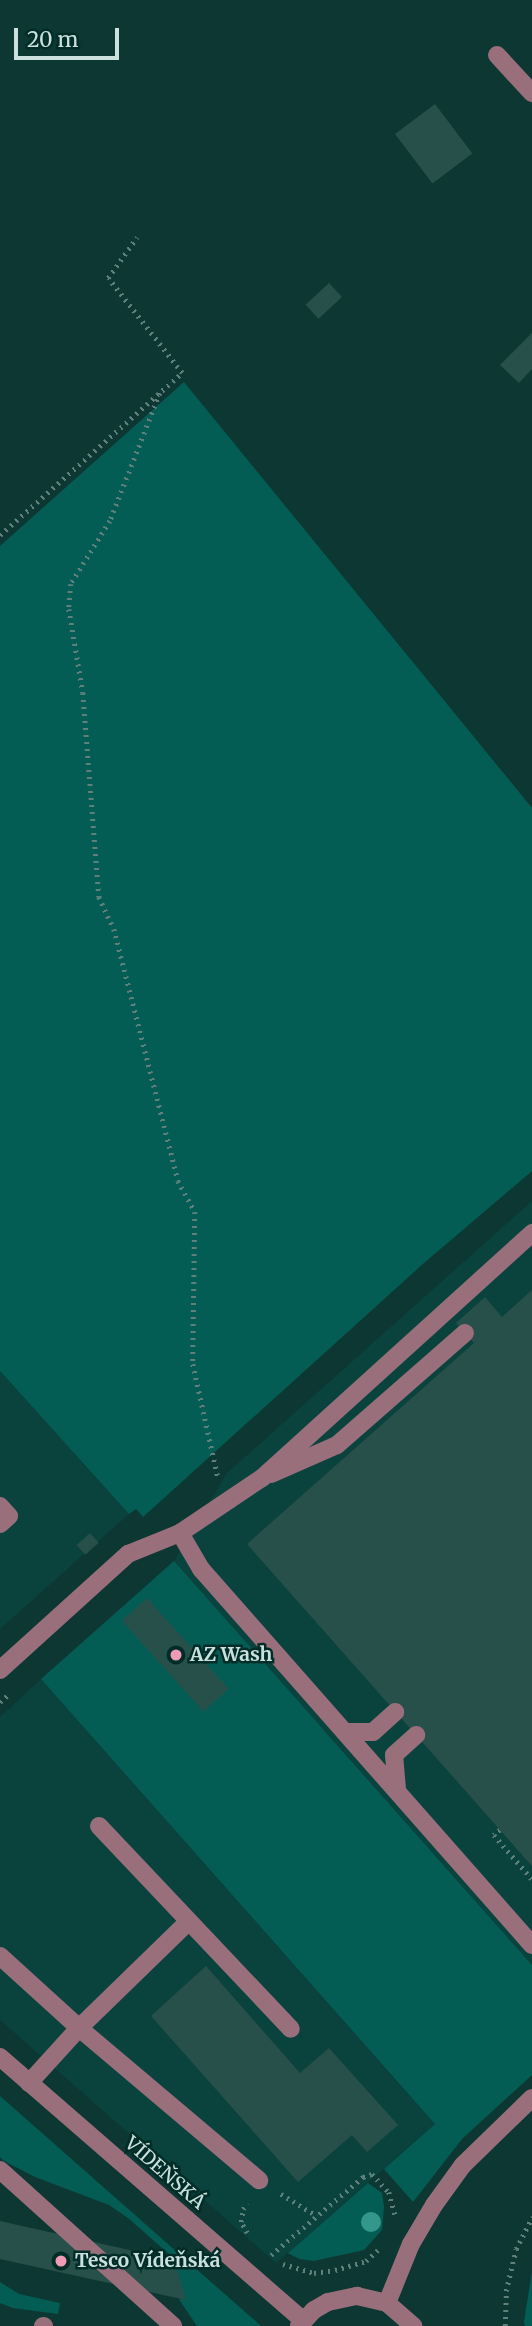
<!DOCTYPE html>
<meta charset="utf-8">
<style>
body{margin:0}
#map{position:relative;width:532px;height:2326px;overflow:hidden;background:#0d3732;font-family:Merriweather,serif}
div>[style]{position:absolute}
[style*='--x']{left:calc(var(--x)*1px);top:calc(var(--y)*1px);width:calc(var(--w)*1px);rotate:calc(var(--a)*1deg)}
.built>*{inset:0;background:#0a433d}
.green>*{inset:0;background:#045d54}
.building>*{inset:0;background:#28504a;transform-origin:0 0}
.path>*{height:4.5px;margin-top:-2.25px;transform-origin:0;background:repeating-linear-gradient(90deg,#5f807b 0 2px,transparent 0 7px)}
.minor>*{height:18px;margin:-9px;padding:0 9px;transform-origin:9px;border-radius:9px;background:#9a6f7c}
.trees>*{width:20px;height:20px;margin:-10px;border-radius:50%;background:#33978b}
.dots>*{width:19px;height:19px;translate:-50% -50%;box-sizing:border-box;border:4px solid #012d28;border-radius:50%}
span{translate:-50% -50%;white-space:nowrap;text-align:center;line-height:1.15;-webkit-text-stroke:5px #012d28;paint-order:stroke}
.poi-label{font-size:19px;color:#cce1dd;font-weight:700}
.left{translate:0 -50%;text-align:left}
.street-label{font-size:19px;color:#cce1dd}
.scale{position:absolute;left:14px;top:28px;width:105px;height:32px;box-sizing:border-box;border:4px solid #cce1dd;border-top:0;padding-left:9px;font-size:21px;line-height:24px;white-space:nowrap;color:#cce1dd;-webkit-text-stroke:5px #012d28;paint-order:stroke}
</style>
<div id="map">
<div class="built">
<div style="clip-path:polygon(532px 1201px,532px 1965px,319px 1724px,91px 1635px,174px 1561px,227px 1473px)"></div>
<div style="clip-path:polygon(0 1371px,129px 1514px,0 1629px)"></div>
<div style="clip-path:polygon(41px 1679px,435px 2124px,276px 2263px,0 2020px,0 1717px)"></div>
</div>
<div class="green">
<div style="clip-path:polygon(184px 382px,532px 808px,532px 1171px,424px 1263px,143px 1517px,136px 1509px,129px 1514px,0 1371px,0 546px)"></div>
<div style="clip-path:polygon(174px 1561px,532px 1965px,532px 2075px,462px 2139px,413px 2202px,384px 2169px,435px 2124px,41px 1679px)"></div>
<div style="clip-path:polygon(0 2096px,261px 2326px,197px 2326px,180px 2301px,169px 2254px,128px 2218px,109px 2205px,35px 2177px,4px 2161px,0 2157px)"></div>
<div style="clip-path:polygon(368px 2183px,382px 2193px,384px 2207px,382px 2230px,364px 2250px,314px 2261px,299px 2259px,288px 2253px)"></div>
<div style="clip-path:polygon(532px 2271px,532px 2326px,525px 2326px,524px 2322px)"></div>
<div style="clip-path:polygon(0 2282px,19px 2294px,60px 2303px,58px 2314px,13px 2308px,0 2303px)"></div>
</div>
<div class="building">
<div style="left:435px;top:104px;width:62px;height:50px;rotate:53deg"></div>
<div style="left:329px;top:283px;width:19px;height:32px;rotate:47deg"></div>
<div style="clip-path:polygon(532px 333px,532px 369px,519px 383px,500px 365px)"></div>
<div style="clip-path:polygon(532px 1290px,532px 1866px,247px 1544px,474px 1343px,456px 1323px,485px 1297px,502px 1317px)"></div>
<div style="left:90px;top:1533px;width:13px;height:18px;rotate:48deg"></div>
<div style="left:147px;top:1598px;width:122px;height:34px;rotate:48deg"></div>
<div style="clip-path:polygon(206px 1966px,300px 2073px,329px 2048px,398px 2125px,367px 2152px,352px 2135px,298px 2182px,151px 2016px)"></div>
<div style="clip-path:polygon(0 2221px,174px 2260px,186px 2300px,0 2259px)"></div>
</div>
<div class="path">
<div style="--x:160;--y:393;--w:137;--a:111.3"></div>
<div style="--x:110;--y:521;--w:74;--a:121.8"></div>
<div style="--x:71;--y:584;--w:25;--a:95"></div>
<div style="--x:69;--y:609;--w:85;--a:80.5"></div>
<div style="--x:83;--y:693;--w:205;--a:85.5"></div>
<div style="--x:99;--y:897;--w:35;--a:65"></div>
<div style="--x:114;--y:929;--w:260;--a:75.7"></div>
<div style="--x:178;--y:1181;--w:35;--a:61"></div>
<div style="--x:195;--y:1212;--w:152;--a:90.8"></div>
<div style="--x:193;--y:1364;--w:117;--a:77.6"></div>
<div style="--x:0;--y:535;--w:244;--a:-41.7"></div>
<div style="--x:182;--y:373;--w:120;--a:-127.9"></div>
<div style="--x:108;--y:278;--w:50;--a:-54.7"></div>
<div style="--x:0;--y:1702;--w:11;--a:-41"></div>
<div style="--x:500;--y:1830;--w:8;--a:140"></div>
<div style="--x:494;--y:1835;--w:58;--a:49.2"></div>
<div style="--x:281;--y:2194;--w:42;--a:31.4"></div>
<div style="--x:247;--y:2233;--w:13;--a:-119"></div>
<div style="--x:241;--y:2222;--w:13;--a:-81"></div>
<div style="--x:243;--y:2209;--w:7;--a:-56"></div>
<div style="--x:271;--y:2255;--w:121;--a:-40.3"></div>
<div style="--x:363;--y:2177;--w:9;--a:-18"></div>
<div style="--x:372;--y:2174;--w:25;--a:47"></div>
<div style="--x:389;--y:2192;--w:23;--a:75"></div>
<div style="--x:283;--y:2264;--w:32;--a:16"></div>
<div style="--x:314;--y:2273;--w:21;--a:-8"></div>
<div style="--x:335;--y:2270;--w:32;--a:-16"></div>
<div style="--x:366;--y:2261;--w:16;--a:-43"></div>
<div style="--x:505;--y:2326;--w:35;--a:-88"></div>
<div style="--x:506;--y:2291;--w:43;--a:-76.6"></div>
<div style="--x:516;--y:2249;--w:36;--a:-63"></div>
</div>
<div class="minor">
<div style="--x:497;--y:55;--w:52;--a:47.4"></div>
<div style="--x:271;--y:1474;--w:72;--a:-23.7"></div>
<div style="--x:337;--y:1445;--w:170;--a:-41.2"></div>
<div style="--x:0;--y:1506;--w:13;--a:48"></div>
<div style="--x:9;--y:1516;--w:12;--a:138"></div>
<div style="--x:180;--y:1533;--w:99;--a:-33.9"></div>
<div style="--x:262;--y:1478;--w:365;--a:-42.2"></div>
<div style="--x:0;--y:1670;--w:173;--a:-42.2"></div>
<div style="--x:128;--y:1554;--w:56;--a:-22"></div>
<div style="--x:180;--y:1533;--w:42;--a:59.7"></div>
<div style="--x:201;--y:1569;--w:501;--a:48.64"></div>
<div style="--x:346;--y:1732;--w:27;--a:0"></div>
<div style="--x:373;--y:1732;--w:30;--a:-42"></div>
<div style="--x:397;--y:1789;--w:34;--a:-95"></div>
<div style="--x:394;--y:1755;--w:30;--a:-42"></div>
<div style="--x:99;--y:1826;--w:279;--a:46.6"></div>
<div style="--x:0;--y:1956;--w:107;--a:42.3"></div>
<div style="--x:79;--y:2028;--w:236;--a:40.2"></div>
<div style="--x:0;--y:2057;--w:401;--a:41"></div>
<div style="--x:29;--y:2083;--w:74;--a:-47.7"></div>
<div style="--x:79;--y:2028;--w:152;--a:-44.2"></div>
<div style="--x:0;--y:2170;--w:233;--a:42"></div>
<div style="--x:387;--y:2303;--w:64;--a:-67.9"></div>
<div style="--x:411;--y:2244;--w:45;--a:-59.5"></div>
<div style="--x:434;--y:2205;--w:49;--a:-54.1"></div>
<div style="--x:463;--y:2165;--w:96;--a:-44.2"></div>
<div style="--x:43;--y:2326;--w:1;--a:0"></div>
<div style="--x:299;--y:2326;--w:22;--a:-47"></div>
<div style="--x:314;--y:2310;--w:16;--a:-30"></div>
<div style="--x:328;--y:2302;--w:30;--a:-12"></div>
<div style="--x:357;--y:2296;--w:31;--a:13"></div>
<div style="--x:387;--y:2303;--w:35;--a:41"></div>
</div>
<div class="trees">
<div style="left:371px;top:2222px"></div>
</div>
<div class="dots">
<div style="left:176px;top:1655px;background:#f09ab5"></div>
<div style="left:61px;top:2261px;background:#f09ab5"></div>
</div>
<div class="poi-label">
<span class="left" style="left:190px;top:1655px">AZ Wash</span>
<span class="left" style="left:75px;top:2261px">Tesco Vídeňská</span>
</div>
<div class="street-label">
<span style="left:165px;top:2173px;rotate:41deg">VÍDEŇSKÁ</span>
</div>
<div class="scale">20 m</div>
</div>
